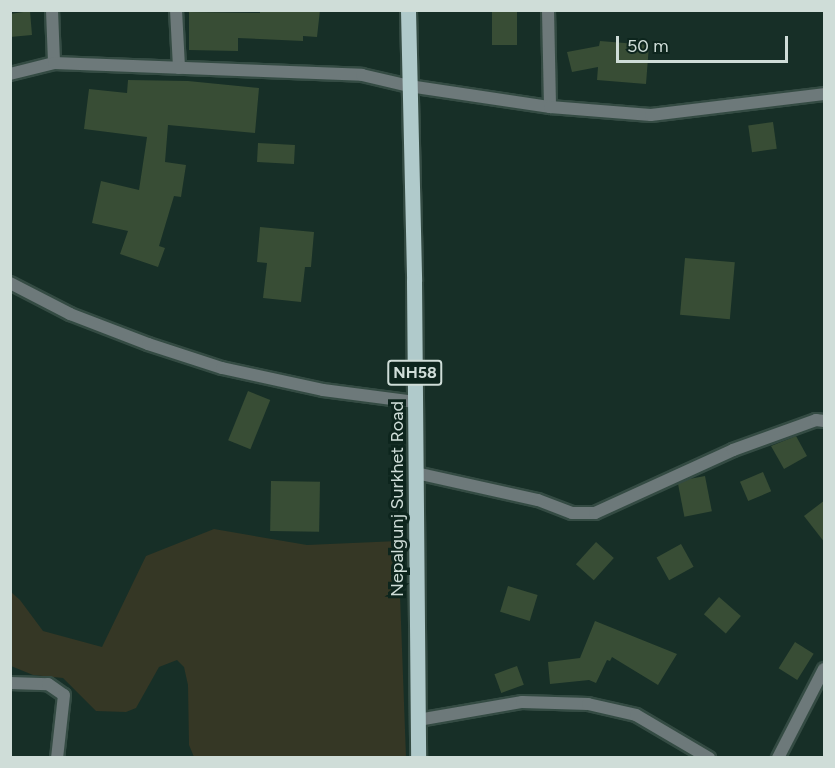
<!DOCTYPE html>
<style>
body{margin:0}
#map{position:relative;width:835px;height:768px;overflow:hidden;background:#172f27;font-family:Figtree,sans-serif}
div>[style]{position:absolute}
[style*='--x']{left:calc(var(--x)*1px);top:calc(var(--y)*1px);width:calc(var(--w)*1px);rotate:calc(var(--a)*1deg)}
.green>*{inset:0;background:#353725}
.building>*{inset:0;background:#384d35;transform-origin:0 0}
.roads{filter:drop-shadow(2px 0 #344b43) drop-shadow(-2px 0 #344b43) drop-shadow(0 2px #344b43) drop-shadow(0 -2px #344b43)}
.minor>*{height:12px;margin:-6px;padding:0 6px;transform-origin:6px;border-radius:6px;background:#6d797a}
.tertiary>*{height:12px;margin:-6px;padding:0 6px;transform-origin:6px;border-radius:6px;background:#6d797a}
.primary>*{height:15px;margin:-7.5px;padding:0 7.5px;transform-origin:7.5px;border-radius:7.5px;background:#b0cacb}
span{translate:-50% -50%;white-space:nowrap;text-align:center;line-height:1.15;-webkit-text-stroke:6px #0d251d;paint-order:stroke}
.shield-label span{padding:2px 4px;background:#0d251d;border:2px solid;border-radius:4px;-webkit-text-stroke-width:0}
.shield-label{font-size:16px;color:#cfddd8;font-weight:700}
.street-label{font-size:18px;color:#cfddd8}
.frame{position:absolute;inset:0;border:12px solid #cfddd8;pointer-events:none}
.scale{position:absolute;left:616px;top:36px;width:172px;height:27px;box-sizing:border-box;border:3px solid #cfddd8;border-top:0;padding-left:8px;font-size:18px;line-height:21px;white-space:nowrap;color:#cfddd8;-webkit-text-stroke:4px #0d251d;paint-order:stroke}
</style>
<div id="map">
<div class="green">
<div style="clip-path:polygon(214px 529px,307px 545px,398px 541px,406px 757px,194px 757px,189px 745px,188px 685px,184px 667px,177px 660px,159px 667px,136px 708px,126px 712px,96px 711px,63px 678px,33px 675px,11px 666px,11px 592px,20px 600px,43px 631px,102px 647px,146px 556px)"></div>
</div>
<div class="building">
<div style="clip-path:polygon(260px 10px,320px 10px,317px 37px,303px 36px,303px 41px,238px 38px,238px 51px,189px 50px,189px 12px,260px 13px)"></div>
<div style="left:492px;top:10px;width:25px;height:35px"></div>
<div style="clip-path:polygon(30px 11px,32px 35px,10px 37px,10px 14px)"></div>
<div style="clip-path:polygon(600px 41px,649px 45px,646px 84px,597px 80px,598px 67px,572px 72px,567px 52px,599px 46px)"></div>
<div style="clip-path:polygon(128px 80px,188px 81px,259px 88px,255px 133px,168px 125px,165px 162px,186px 165px,181px 197px,174px 196px,159px 246px,165px 248px,158px 267px,120px 254px,128px 231px,92px 223px,101px 181px,139px 190px,147px 137px,84px 129px,89px 89px,127px 93px)"></div>
<div style="left:773px;top:122px;width:27px;height:25px;rotate:82deg"></div>
<div style="left:258px;top:143px;width:37px;height:19px;rotate:3deg"></div>
<div style="clip-path:polygon(260px 227px,314px 232px,311px 267px,305px 267px,301px 302px,263px 298px,267px 263px,257px 262px)"></div>
<div style="left:685px;top:258px;width:50px;height:57px;rotate:5deg"></div>
<div style="left:248px;top:391px;width:24px;height:53px;rotate:22deg"></div>
<div style="clip-path:polygon(796px 436px,807px 456px,784px 469px,771px 446px)"></div>
<div style="left:763px;top:472px;width:21px;height:25px;rotate:67deg"></div>
<div style="left:705px;top:476px;width:36px;height:28px;rotate:79deg"></div>
<div style="left:271px;top:481px;width:49px;height:50px;rotate:1deg"></div>
<div style="clip-path:polygon(825px 500px,825px 543px,804px 516px)"></div>
<div style="left:596px;top:542px;width:24px;height:30px;rotate:42deg"></div>
<div style="left:681px;top:544px;width:26px;height:28px;rotate:61deg"></div>
<div style="left:508px;top:586px;width:31px;height:27px;rotate:17deg"></div>
<div style="left:719px;top:597px;width:29px;height:23px;rotate:41deg"></div>
<div style="clip-path:polygon(595px 621px,677px 654px,658px 685px,612px 657px,610px 661px,607px 660px,596px 683px,589px 680px,550px 684px,548px 662px,580px 658px)"></div>
<div style="left:795px;top:642px;width:22px;height:31px;rotate:32deg"></div>
<div style="left:517px;top:666px;width:20px;height:24px;rotate:70deg"></div>
</div>
<div class="roads">
<div class="minor">
<div style="--x:52;--y:10;--w:53;--a:87.8"></div>
<div style="--x:176;--y:10;--w:58;--a:87"></div>
<div style="--x:548;--y:10;--w:97;--a:88.8"></div>
<div style="--x:10;--y:74;--w:45;--a:-14"></div>
<div style="--x:54;--y:63;--w:308;--a:2.2"></div>
<div style="--x:362;--y:75;--w:48;--a:13.2"></div>
<div style="--x:10;--y:283;--w:68;--a:27.3"></div>
<div style="--x:70;--y:314;--w:84;--a:21"></div>
<div style="--x:148;--y:344;--w:78;--a:18"></div>
<div style="--x:222;--y:368;--w:103;--a:12.3"></div>
<div style="--x:323;--y:390;--w:93;--a:7.4"></div>
<div style="--x:416;--y:473;--w:125;--a:12.5"></div>
<div style="--x:538;--y:500;--w:36;--a:21"></div>
<div style="--x:572;--y:513;--w:23;--a:0"></div>
<div style="--x:595;--y:513;--w:152;--a:-24.5"></div>
<div style="--x:733;--y:450;--w:88;--a:-19.9"></div>
<div style="--x:816;--y:420;--w:8;--a:7"></div>
<div style="--x:10;--y:683;--w:38;--a:2"></div>
<div style="--x:48;--y:684;--w:19;--a:35"></div>
<div style="--x:64;--y:695;--w:63;--a:96.3"></div>
<div style="--x:418;--y:720;--w:106;--a:-9.8"></div>
<div style="--x:522;--y:702;--w:66;--a:1.7"></div>
<div style="--x:588;--y:704;--w:49;--a:12.9"></div>
<div style="--x:636;--y:715;--w:85;--a:30.5"></div>
<div style="--x:778;--y:758;--w:100;--a:-62.7"></div>
</div>
<div class="tertiary">
<div style="--x:409;--y:86;--w:143;--a:8.5"></div>
<div style="--x:550;--y:107;--w:101;--a:4.5"></div>
<div style="--x:651;--y:115;--w:174;--a:-6.9"></div>
</div>
<div class="primary">
<div style="--x:408;--y:10;--w:271;--a:88.7"></div>
<div style="--x:414;--y:281;--w:477;--a:89.5"></div>
</div>
</div>
<div class="shield-label">
<span style="left:415px;top:373px">NH58</span>
</div>
<div class="street-label">
<span style="left:397px;top:499px;rotate:-90deg">Nepalgunj Surkhet Road</span>
</div>
<div class="frame"></div>
<div class="scale">50 m</div>
</div>
